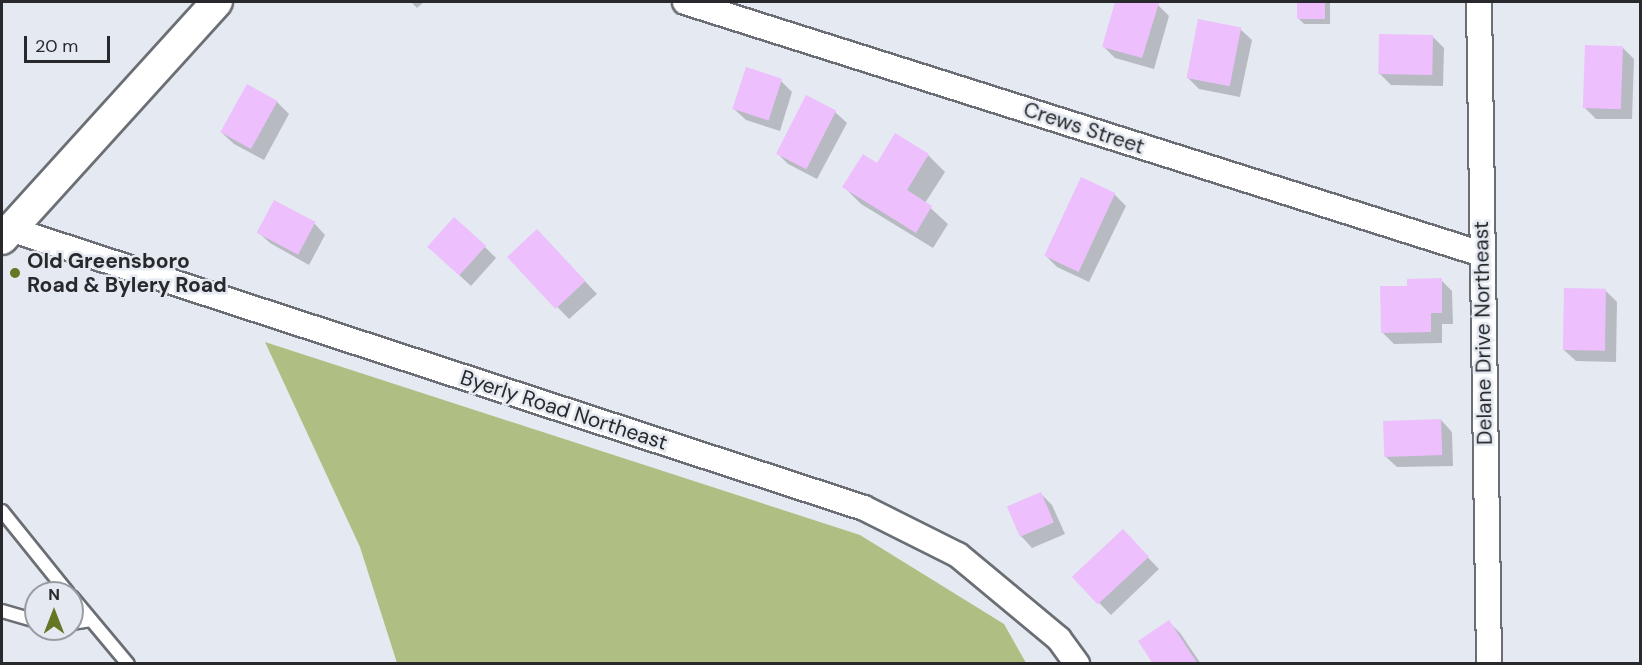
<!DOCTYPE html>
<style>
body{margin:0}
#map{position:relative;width:1642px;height:665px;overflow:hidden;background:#e5e9f1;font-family:"DM Sans",sans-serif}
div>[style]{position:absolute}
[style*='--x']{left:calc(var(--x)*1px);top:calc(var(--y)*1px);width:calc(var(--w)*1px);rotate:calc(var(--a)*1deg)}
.green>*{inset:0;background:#afbf83}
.shadow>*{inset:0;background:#0003}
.building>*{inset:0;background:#edc0fd;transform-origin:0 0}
.roads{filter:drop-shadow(2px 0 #6b6f75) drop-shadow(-2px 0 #6b6f75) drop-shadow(0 2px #6b6f75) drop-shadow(0 -2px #6b6f75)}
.service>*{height:12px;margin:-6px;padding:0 6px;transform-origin:6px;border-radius:6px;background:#fff}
.minor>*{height:24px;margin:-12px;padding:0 12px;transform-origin:12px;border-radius:12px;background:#fff}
.tertiary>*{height:30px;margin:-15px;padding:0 15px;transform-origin:15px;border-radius:15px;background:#fff}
.dots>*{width:16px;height:16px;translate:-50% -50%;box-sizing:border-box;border:3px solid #e5e9f1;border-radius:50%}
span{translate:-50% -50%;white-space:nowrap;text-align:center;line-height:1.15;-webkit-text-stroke:5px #e5e9f1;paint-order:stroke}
.street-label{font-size:21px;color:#27292c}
.poi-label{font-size:21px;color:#27292c;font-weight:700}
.left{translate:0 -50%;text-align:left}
.frame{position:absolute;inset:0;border:3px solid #27292c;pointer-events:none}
.north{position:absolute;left:24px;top:581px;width:60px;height:60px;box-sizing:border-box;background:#e5e9f1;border:2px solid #999ca2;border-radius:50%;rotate:0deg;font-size:16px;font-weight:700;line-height:24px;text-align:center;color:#27292c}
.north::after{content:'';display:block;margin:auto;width:21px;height:27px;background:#657625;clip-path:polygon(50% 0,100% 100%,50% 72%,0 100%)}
.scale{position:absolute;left:24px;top:36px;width:86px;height:27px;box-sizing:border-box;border:3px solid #27292c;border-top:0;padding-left:8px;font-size:18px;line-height:21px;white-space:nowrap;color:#27292c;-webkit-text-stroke:4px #e5e9f1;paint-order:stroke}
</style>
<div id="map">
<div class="green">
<div style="clip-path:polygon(265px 342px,860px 535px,1004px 624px,1026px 663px,397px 663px,360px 547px)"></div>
</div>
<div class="shadow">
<div style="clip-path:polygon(411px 2px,424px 2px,417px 8px)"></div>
<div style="clip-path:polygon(1117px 2px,1158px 5px,1169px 16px,1154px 69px,1115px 58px,1103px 46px)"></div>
<div style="clip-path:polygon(1299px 2px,1330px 2px,1330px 24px,1304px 24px,1299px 19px)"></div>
<div style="clip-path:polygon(1240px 29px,1252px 40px,1240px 97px,1199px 89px,1187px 77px)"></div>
<div style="clip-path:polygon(1432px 36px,1444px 48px,1443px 86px,1391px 85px,1379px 73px)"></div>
<div style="clip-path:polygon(1622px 47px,1634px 59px,1632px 119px,1596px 119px,1584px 107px)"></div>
<div style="clip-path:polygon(781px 81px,792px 92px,780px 131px,746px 120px,734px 109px)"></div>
<div style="clip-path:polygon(248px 86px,277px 102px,289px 114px,264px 160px,234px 144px,222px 133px)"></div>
<div style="clip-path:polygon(835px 112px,847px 123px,817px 179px,788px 164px,777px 153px)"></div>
<div style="clip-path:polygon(896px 135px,928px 155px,945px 172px,925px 203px,948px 224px,933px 248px,861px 204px,844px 187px,877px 166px)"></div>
<div style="clip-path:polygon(1114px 194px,1126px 206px,1089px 282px,1057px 267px,1046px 256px)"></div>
<div style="clip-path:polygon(314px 223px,325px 235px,309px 265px,270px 243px,258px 232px)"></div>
<div style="clip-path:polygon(548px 242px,597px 294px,569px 319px,509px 257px)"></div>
<div style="clip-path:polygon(485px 247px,496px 258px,471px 286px,441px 258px)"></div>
<div style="clip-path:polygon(1441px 280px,1452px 291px,1453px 324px,1442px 324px,1442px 343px,1394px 344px,1383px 333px)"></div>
<div style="clip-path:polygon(1606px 291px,1617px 302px,1616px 362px,1576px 361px,1564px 350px)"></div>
<div style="clip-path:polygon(1441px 420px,1452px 432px,1453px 466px,1397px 467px,1385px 456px)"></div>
<div style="clip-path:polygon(1041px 494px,1052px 505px,1065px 534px,1032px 548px,1021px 536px)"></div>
<div style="clip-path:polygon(1134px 543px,1159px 569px,1111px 615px,1074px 577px)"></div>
<div style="clip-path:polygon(1169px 622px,1180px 633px,1201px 664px,1155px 664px)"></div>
</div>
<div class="building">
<div style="clip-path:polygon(1115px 2px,1159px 3px,1142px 58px,1102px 47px)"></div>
<div style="left:1297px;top:2px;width:28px;height:17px"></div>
<div style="left:1198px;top:19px;width:44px;height:60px;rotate:11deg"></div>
<div style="left:1379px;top:34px;width:54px;height:40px;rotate:1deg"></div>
<div style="left:1585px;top:45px;width:38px;height:63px;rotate:2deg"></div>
<div style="left:746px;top:67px;width:38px;height:44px;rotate:18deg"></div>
<div style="left:247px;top:84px;width:35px;height:55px;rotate:29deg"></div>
<div style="left:806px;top:95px;width:34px;height:66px;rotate:27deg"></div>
<div style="clip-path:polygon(895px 133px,929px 154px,907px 190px,932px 206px,916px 233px,842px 187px,863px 154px,877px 163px)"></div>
<div style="left:1081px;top:177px;width:38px;height:87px;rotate:25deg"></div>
<div style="left:274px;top:200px;width:47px;height:37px;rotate:28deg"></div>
<div style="left:454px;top:217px;width:43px;height:40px;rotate:42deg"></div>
<div style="left:537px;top:229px;width:71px;height:41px;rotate:47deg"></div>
<div style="clip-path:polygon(1442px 278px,1442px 313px,1431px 313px,1431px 332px,1381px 333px,1380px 286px,1407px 286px,1407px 279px)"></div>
<div style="left:1564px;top:288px;width:42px;height:62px;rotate:1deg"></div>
<div style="left:1441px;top:419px;width:36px;height:58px;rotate:88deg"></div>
<div style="left:1041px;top:492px;width:33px;height:37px;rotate:67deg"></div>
<div style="left:1123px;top:529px;width:38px;height:70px;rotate:47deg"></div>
<div style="clip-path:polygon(1169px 620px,1198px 664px,1153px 664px,1138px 641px)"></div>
</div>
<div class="roads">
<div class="service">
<div style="--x:2;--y:511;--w:105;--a:51.2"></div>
<div style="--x:72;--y:597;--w:87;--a:50.1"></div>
<div style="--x:2;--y:611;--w:35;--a:16"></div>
<div style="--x:72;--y:623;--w:19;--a:-9"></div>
</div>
<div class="minor">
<div style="--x:685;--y:2;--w:836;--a:17.55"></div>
<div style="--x:1479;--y:2;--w:662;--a:89.13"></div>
<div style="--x:10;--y:229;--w:898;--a:18.09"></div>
<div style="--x:864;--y:508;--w:105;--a:26.6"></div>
<div style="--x:958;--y:555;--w:131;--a:39.7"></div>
<div style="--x:1059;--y:639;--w:31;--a:54"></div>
</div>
<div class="tertiary">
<div style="--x:2;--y:239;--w:320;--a:-47.8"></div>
</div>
</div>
<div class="dots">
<div style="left:15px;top:273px;background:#657625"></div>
</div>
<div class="street-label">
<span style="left:1084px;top:128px;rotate:18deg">Crews Street</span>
<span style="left:1483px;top:333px;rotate:-91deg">Delane Drive Northeast</span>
<span style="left:564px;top:410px;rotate:18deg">Byerly Road Northeast</span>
</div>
<div class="poi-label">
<span class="left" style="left:27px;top:273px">Old Greensboro<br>Road &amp; Bylery Road</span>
</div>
<div class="frame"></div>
<div class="north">N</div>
<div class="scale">20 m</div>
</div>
